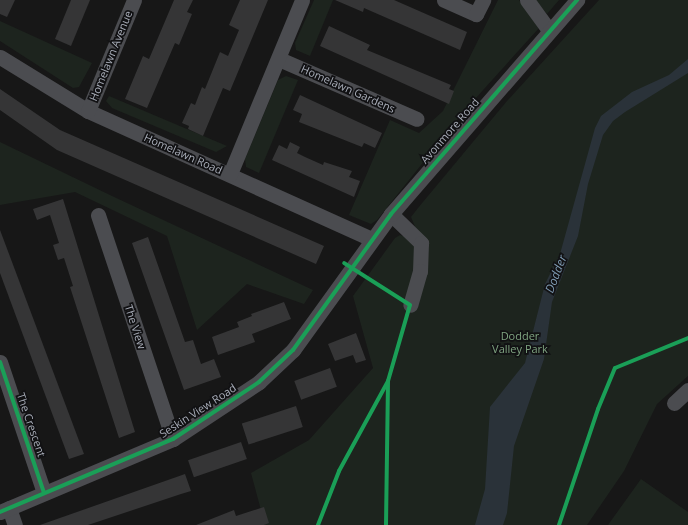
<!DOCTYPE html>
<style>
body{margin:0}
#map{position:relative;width:688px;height:525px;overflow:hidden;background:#171717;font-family:"Open Sans",sans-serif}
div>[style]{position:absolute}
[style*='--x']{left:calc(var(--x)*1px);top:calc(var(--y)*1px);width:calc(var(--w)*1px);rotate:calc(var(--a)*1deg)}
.green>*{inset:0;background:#1d241e}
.water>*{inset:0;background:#2a3239}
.building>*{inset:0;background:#353536;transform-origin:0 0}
.minor>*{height:15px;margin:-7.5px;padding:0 7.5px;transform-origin:7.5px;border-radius:7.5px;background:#4b4c50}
.cycleway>*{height:4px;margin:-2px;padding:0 2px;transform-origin:2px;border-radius:2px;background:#1a9f57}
span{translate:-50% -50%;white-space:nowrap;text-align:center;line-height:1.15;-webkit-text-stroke:3.5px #111113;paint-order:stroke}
.street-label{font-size:11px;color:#a8adb8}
.park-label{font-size:11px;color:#7fa381}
.water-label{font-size:12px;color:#7f9bb3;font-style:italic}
</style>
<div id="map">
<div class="green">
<div style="clip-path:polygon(314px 0,333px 0,310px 56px,296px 50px,295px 43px)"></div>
<div style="clip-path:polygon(498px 0,519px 0,539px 28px,465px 110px,377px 220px,371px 224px,349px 215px,390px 120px,419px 133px,443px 111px)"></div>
<div style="clip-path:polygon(535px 0,559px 0,547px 14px)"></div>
<div style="clip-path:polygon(599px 0,688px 0,688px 376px,657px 404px,624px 471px,587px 525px,265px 525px,251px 473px,309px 440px,373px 368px,353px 296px,395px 238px,400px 235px,406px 237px,416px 229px,411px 217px,418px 208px,507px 101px)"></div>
<div style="clip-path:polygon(0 21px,92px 63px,79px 87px,73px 88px,0 41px)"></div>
<div style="clip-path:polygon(286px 76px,298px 80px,259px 173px,246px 167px,245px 159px,278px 80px)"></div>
<div style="clip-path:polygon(109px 96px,227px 146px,216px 152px,112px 108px,106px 101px)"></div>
<div style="clip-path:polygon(0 142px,112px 196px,313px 290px,304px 304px,247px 284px,197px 330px,167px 236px,75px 192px,0 205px)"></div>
<div style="clip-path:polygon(641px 479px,688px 512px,688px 525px,608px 525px)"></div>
</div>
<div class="water">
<div style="clip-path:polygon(688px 59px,688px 73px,625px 112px,613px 121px,603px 135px,588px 184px,578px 236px,552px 302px,544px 359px,514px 446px,507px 513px,503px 525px,475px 525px,485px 489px,490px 407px,525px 363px,545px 284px,560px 254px,595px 128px,601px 116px,632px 92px,669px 75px)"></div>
</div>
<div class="building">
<div style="clip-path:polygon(0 0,15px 0,7px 17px,0 14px)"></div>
<div style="clip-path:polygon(71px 0,90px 0,71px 46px,55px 39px)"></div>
<div style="clip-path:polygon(174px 0,193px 0,187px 12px,192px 14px,179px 45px,175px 43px,147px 108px,125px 99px,143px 56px,149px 59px)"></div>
<div style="clip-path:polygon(240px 0,268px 0,230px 91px,223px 88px,203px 136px,188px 129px,189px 126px,182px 123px,191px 103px,195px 105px,202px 87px,205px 89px,220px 52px,228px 56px,239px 30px,229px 25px)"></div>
<div style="clip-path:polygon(335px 0,394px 0,467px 32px,460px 50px,364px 8px,363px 12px)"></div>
<div style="clip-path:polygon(329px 26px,370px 45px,367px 50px,451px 85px,449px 89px,454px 91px,449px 104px,320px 46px)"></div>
<div style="clip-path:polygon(0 89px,60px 130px,324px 246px,316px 264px,57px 150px,0 110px)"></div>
<div style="clip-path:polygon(300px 95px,382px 133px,375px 148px,364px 143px,362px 147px,299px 122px,302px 114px,293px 110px)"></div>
<div style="clip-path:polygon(290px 142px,300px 147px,297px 153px,305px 157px,323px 165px,324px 162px,352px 171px,349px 177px,360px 181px,354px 197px,272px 160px,279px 145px,287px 149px)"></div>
<div style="clip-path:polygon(63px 199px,135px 432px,119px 438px,70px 287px,73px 286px,64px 258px,58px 260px,53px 245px,59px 243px,50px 215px,37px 220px,33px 209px)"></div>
<div style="clip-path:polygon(0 230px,84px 454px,69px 459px,0 273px)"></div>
<div style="clip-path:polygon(148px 237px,185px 342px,193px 340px,201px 364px,214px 359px,221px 377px,184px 390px,132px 243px)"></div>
<div style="clip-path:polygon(284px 302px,291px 319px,252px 334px,255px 342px,218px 355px,212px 337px,239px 327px,237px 322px,252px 316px,251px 314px)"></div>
<div style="clip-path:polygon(356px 333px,366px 360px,356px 363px,353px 355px,335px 361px,328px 344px)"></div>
<div style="left:330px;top:368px;width:20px;height:38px;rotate:70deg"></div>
<div style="left:296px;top:406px;width:22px;height:57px;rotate:72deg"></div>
<div style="left:241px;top:442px;width:18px;height:56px;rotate:71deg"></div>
<div style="clip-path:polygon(185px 474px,191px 491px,181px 494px,88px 525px,40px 525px)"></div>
<div style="clip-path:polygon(264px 507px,269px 523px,264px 525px,196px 525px,234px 510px,236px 516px)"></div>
</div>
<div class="minor">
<div style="--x:444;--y:0;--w:35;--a:24"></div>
<div style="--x:476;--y:14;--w:16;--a:-63"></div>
<div style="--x:527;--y:0;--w:37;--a:54"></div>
<div style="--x:0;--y:57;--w:103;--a:31.5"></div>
<div style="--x:88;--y:111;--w:312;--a:24.3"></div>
<div style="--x:279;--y:59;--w:150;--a:23.5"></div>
<div style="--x:88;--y:111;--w:120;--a:-67.5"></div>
<div style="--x:230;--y:174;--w:188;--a:-67.5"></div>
<div style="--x:391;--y:214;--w:42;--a:44"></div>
<div style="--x:421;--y:243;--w:28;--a:92"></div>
<div style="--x:420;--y:271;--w:35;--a:106"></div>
<div style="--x:98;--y:215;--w:236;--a:71.5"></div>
<div style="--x:0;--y:362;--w:138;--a:71.4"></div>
<div style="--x:674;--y:403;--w:19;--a:-43"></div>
<div style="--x:9;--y:508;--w:18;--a:71"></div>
<div style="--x:0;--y:512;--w:188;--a:-22.9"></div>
<div style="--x:173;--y:439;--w:103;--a:-33.5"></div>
<div style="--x:259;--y:382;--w:47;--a:-43.3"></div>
<div style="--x:293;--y:350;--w:168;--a:-54.2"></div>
<div style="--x:391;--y:214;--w:284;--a:-49"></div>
</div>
<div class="cycleway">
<div style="--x:0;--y:362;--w:138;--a:71.4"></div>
<div style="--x:0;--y:512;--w:188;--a:-22.9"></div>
<div style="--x:173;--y:439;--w:103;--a:-33.5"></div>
<div style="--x:259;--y:382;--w:47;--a:-43.3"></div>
<div style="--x:293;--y:350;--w:168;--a:-54.2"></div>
<div style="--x:391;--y:214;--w:284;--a:-49"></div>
<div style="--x:318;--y:525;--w:58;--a:-68.7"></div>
<div style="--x:339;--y:471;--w:102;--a:-61.4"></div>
<div style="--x:388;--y:381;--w:79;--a:-73.9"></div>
<div style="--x:410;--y:305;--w:78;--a:-147.5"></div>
<div style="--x:386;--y:525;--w:144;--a:-89.2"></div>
<div style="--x:559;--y:525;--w:122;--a:-71.4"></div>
<div style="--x:598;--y:409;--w:44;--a:-67.5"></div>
<div style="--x:615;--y:368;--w:79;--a:-22.3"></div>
</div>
<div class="street-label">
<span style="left:111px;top:56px;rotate:-68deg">Homelawn Avenue</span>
<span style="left:348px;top:89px;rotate:24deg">Homelawn Gardens</span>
<span style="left:450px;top:131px;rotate:-49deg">Avonmore Road</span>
<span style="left:183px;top:154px;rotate:24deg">Homelawn Road</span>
<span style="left:135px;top:327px;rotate:72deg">The View</span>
<span style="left:198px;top:411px;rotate:-33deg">Seskin View Road</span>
<span style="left:31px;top:425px;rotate:71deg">The Crescent</span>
</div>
<div class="park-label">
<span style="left:520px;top:343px">Dodder<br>Valley Park</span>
</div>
<div class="water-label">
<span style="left:556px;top:274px;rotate:-69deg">Dodder</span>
</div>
</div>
